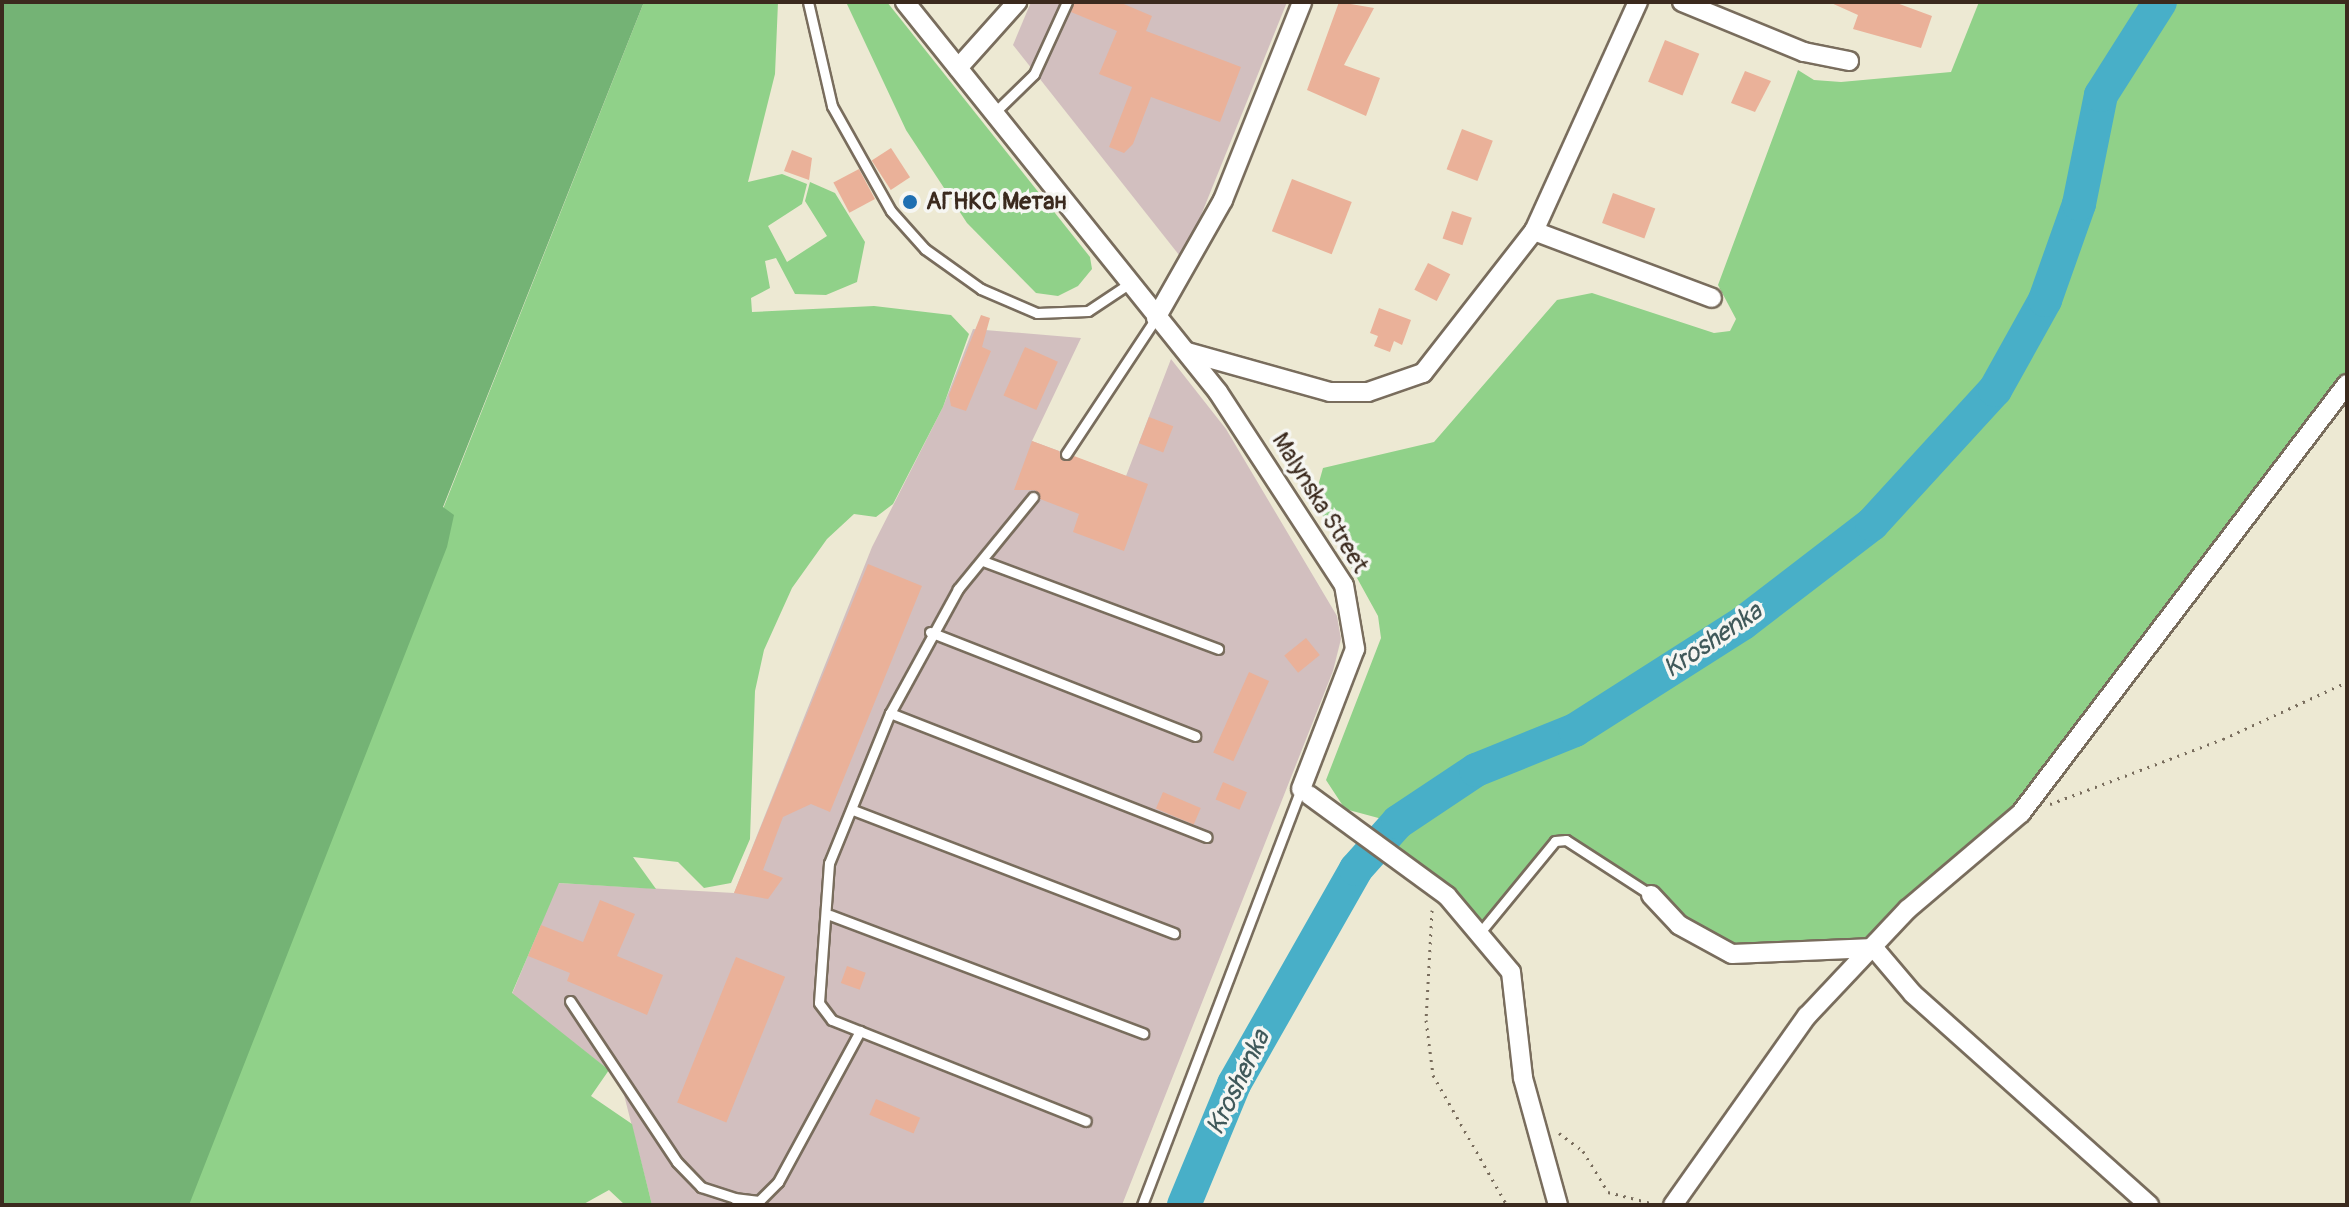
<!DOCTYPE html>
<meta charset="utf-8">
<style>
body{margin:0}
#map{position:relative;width:2349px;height:1207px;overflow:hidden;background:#ede9d3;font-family:Pangolin,sans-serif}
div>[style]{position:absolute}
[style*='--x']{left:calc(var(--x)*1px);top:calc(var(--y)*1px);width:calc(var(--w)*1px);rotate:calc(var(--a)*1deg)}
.industrial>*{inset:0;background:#d2bfbf}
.green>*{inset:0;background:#90d189}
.forest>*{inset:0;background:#74b375}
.river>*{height:34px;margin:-17px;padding:0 17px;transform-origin:17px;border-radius:17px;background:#48afc8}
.building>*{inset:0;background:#eab199;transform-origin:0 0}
.path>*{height:3px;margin-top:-1.5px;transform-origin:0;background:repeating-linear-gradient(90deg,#796d5d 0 2px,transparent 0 8px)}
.roads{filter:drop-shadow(2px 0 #796d5d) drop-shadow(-2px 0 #796d5d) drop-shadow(0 2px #796d5d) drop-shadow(0 -2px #796d5d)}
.lane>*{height:9px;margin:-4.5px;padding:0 4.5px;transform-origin:4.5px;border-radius:4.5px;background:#fff}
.street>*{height:18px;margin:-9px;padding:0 9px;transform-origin:9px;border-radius:9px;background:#fff}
.dots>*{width:22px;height:22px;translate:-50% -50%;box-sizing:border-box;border:4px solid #f6f6f2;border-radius:50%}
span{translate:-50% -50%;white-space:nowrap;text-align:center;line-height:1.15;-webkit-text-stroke:7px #f6f6f2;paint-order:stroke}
.poi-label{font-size:24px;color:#3b2a1e;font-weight:700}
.left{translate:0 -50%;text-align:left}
.street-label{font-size:24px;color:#3b2a1e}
.water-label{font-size:26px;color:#40595a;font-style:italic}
.frame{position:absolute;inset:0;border:4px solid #3b2a1e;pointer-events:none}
</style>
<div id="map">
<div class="industrial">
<div style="clip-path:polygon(1031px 2px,1287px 2px,1183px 260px,1013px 45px)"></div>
<div style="clip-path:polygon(973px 329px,1081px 338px,1032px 441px,1126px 476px,1171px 359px,1226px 429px,1337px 616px,1341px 639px,1333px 671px,1122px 1205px,652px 1205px,620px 1079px,512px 994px,558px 883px,734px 893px,872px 547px,943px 407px)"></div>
</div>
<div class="green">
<div style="clip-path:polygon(644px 2px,778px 2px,775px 74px,748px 182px,782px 174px,807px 184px,802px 204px,768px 226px,787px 262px,827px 236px,805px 201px,810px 182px,835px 193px,865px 242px,857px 282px,826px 295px,795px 294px,776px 258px,765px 261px,770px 288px,751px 298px,752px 312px,874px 306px,951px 315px,969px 334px,943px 407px,893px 504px,876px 517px,854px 514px,827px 539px,792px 588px,764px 650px,755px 691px,750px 839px,731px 883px,704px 888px,678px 862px,633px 857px,656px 889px,559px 883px,512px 993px,609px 1070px,591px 1096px,632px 1124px,652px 1205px,625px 1205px,609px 1190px,582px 1205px,167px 1205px)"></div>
<div style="clip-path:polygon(846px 2px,887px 2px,1090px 257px,1092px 269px,1078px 286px,1058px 296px,1036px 293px,967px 223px,906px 130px)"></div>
<div style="clip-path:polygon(1979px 2px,2347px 2px,2347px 384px,2021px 813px,1874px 948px,1732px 954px,1566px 840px,1555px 841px,1482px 930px,1375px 847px,1397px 823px,1345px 809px,1326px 780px,1381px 638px,1378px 616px,1314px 500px,1323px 468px,1434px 442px,1557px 300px,1592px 293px,1714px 333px,1730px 331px,1736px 319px,1718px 285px,1798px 70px,1814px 80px,1841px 82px,1951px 72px)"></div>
</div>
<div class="forest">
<div style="clip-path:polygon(2px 2px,644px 2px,443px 507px,454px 515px,447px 547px,189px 1205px,2px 1205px)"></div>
</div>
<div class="river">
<div style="--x:1184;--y:1205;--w:131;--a:-67.5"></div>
<div style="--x:1234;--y:1084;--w:247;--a:-60.4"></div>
<div style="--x:1356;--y:869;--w:63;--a:-48.2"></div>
<div style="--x:1398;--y:822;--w:94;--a:-33.7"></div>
<div style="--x:1476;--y:770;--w:107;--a:-22"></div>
<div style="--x:1575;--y:730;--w:199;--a:-32.5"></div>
<div style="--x:1743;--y:623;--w:163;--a:-37.5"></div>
<div style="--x:1872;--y:524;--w:182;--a:-47.5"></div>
<div style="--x:1995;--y:390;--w:103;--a:-60.9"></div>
<div style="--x:2045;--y:300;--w:102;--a:-70.5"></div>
<div style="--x:2079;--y:204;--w:111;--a:-78.6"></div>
<div style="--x:2101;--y:95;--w:110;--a:-57.6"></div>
</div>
<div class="building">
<div style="clip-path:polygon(1074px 2px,1119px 2px,1152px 16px,1146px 31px,1241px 67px,1220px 122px,1151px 97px,1133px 144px,1124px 153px,1109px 147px,1132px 87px,1099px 74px,1117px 31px,1071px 12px)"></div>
<div style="clip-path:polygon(1339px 2px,1374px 8px,1344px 65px,1380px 78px,1366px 116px,1307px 90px)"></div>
<div style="clip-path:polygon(1829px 2px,1894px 2px,1932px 16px,1921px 48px,1853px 29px,1858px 15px)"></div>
<div style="left:1665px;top:40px;width:37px;height:45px;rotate:22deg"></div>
<div style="clip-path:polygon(1745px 71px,1771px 81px,1755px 112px,1731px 103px)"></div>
<div style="left:1462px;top:129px;width:33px;height:43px;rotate:21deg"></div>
<div style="left:891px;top:148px;width:35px;height:23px;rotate:57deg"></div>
<div style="clip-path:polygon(792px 150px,812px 158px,809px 180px,784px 171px)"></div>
<div style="left:859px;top:169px;width:34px;height:29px;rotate:62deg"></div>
<div style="left:1292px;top:179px;width:64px;height:56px;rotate:21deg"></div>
<div style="left:1613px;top:193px;width:45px;height:32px;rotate:20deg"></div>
<div style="left:1452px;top:211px;width:21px;height:29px;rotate:19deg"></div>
<div style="left:1428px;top:263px;width:25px;height:30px;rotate:27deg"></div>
<div style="clip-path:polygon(1379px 308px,1411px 320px,1402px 345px,1394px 341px,1390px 352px,1374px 346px,1378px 336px,1370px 333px)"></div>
<div style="clip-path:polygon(981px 315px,990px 318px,982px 347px,991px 351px,966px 411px,951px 406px,949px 395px)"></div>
<div style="left:1025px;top:347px;width:36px;height:53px;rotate:24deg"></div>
<div style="left:1149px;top:417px;width:26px;height:28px;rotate:21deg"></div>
<div style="clip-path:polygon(1032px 441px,1059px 451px,1063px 461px,1074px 456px,1148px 484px,1124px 551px,1073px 532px,1079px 514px,1040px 499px,1035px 490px,1014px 490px)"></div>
<div style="clip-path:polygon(868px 564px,922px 586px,830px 812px,811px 804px,783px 817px,763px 870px,783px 878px,768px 899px,734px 893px)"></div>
<div style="left:1306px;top:638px;width:22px;height:28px;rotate:51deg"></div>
<div style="left:1249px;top:672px;width:22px;height:88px;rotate:24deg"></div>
<div style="left:1223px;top:782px;width:26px;height:19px;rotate:23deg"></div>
<div style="left:1163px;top:792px;width:41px;height:18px;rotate:23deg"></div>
<div style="clip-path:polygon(600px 900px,635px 914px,617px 956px,663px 975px,647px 1015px,567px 981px,570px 973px,528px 956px,541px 925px,583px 942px)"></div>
<div style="left:736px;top:957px;width:53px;height:157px;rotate:22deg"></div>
<div style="left:847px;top:966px;width:20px;height:18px;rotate:20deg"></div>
<div style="left:876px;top:1099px;width:48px;height:17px;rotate:23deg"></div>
</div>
<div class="path">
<div style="--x:2050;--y:804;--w:185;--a:-20.6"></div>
<div style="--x:2223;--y:739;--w:136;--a:-24.7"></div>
<div style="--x:1432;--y:910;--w:110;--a:93.1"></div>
<div style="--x:1426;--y:1020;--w:55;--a:82.7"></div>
<div style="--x:1433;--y:1075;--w:150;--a:60.4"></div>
<div style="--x:1559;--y:1133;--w:30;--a:37"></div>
<div style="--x:1583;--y:1151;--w:48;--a:58.6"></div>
<div style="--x:1608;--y:1192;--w:49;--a:14.3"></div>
</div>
<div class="roads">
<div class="lane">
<div style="--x:808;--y:2;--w:107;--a:77"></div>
<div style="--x:832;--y:106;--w:120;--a:60.7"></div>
<div style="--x:891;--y:211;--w:51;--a:48.2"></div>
<div style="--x:925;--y:249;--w:69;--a:35.5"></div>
<div style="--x:981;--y:289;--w:61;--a:23.2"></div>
<div style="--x:1037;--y:313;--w:51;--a:-2.2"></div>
<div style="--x:1088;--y:311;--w:47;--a:-33.7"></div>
<div style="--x:993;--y:114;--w:57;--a:-44.3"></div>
<div style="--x:1034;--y:74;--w:79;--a:-65.4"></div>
<div style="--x:1066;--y:454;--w:163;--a:-56.5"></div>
<div style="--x:1033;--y:497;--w:119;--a:129.2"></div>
<div style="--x:958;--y:589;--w:141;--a:118.7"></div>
<div style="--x:890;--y:713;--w:162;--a:112.1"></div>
<div style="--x:829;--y:863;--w:140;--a:94.1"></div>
<div style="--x:819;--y:1003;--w:21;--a:53"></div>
<div style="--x:832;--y:1020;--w:273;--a:21.7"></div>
<div style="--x:983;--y:561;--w:251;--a:20.5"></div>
<div style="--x:930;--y:632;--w:285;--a:21.4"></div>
<div style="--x:890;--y:713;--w:340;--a:21.4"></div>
<div style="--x:853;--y:810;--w:344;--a:21"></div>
<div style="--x:830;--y:915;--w:335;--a:20.7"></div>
<div style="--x:1482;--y:930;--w:115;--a:-50.6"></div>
<div style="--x:1555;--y:841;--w:11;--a:-5"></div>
<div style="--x:1566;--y:840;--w:101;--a:32.9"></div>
<div style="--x:570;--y:1001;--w:193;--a:56.4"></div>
<div style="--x:677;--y:1162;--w:35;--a:46"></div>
<div style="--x:701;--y:1187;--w:35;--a:18"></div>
<div style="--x:734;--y:1198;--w:25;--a:7"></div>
<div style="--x:759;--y:1201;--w:27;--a:-45"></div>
<div style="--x:778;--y:1182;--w:172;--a:-61.5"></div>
<div style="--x:1142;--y:1205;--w:445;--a:-69.1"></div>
</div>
<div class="street">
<div style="--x:905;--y:2;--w:500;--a:51.25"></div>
<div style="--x:1218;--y:392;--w:230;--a:56.9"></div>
<div style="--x:1344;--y:585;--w:65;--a:80.2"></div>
<div style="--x:1355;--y:649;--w:150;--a:111.1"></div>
<div style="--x:1682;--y:2;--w:132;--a:22.3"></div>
<div style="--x:1804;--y:52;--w:46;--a:11.3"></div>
<div style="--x:958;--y:68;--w:89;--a:-48.2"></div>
<div style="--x:1534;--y:231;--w:190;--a:20.6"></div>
<div style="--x:1156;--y:318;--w:136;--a:-60.4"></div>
<div style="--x:1223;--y:200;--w:213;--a:-68.2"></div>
<div style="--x:1187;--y:352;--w:148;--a:15.6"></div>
<div style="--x:1330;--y:392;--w:38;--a:0"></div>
<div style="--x:1368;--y:392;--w:58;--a:-19.1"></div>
<div style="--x:1423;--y:373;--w:180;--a:-52"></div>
<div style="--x:1534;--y:231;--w:252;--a:-65.6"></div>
<div style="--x:1309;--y:795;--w:171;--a:36.2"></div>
<div style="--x:1447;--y:896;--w:99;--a:49.9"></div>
<div style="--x:1511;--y:972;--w:107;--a:83.5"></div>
<div style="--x:1523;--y:1078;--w:132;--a:74.6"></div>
<div style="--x:1651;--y:895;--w:41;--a:47"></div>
<div style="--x:1679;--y:925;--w:60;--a:28.7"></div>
<div style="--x:1732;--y:954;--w:142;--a:-2.4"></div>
<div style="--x:1874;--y:948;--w:60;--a:49.7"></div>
<div style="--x:1913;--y:994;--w:317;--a:41.8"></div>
<div style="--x:1673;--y:1205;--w:232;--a:-54.7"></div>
<div style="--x:1807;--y:1016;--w:147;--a:-46.7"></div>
<div style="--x:1908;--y:909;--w:148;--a:-40.3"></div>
<div style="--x:2021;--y:813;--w:539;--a:-52.77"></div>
</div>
</div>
<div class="dots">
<div style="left:910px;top:202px;background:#1f6fb2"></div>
</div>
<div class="poi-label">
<span class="left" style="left:926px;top:202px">АГНКС Метан</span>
</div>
<div class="street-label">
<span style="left:1320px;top:503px;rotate:58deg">Malynska Street</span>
</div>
<div class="water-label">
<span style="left:1713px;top:641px;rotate:-34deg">Kroshenka</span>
<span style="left:1239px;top:1083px;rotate:-64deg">Kroshenka</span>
</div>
<div class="frame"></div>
</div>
